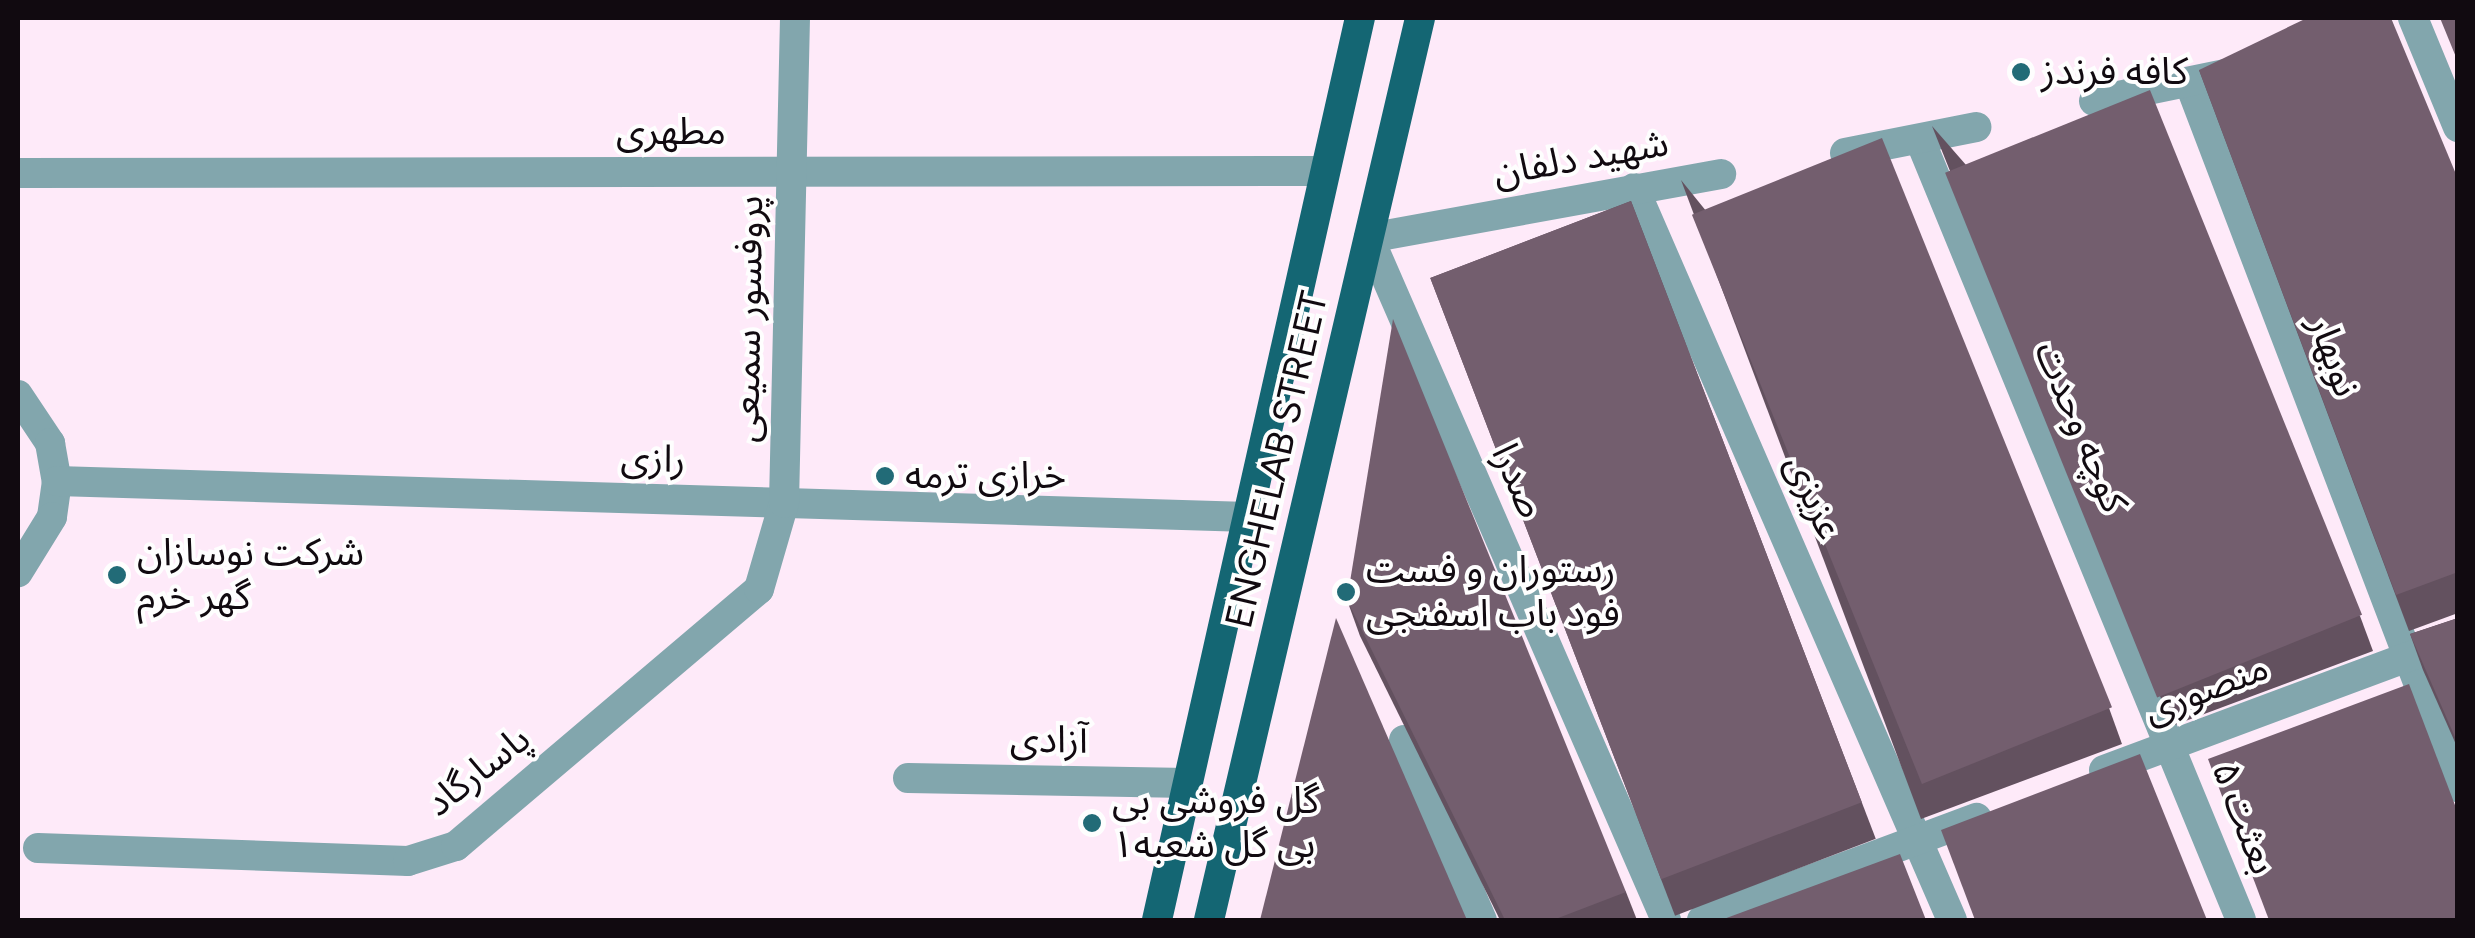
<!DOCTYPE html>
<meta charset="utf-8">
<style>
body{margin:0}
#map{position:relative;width:2475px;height:938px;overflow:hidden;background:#feeaf9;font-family:Figtree,"Noto Sans Arabic",sans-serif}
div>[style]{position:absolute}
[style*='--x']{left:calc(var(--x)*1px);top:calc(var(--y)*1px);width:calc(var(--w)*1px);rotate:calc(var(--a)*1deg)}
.minor>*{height:30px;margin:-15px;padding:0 15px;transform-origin:15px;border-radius:15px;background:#82a6ad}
.major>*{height:30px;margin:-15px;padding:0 15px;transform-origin:15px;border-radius:15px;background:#146673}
.wall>*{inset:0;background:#63515f;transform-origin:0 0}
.building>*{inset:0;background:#735e6e;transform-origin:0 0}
.dots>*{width:28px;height:28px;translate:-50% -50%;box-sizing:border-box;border:5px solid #fefefe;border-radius:50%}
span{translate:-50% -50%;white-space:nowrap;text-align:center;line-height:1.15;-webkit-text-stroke:8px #fefefe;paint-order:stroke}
.poi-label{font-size:38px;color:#110a10}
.left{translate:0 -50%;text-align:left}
.street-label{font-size:38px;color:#110a10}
.frame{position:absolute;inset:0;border:20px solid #110a10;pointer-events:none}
</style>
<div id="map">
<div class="minor">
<div style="--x:2413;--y:18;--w:118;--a:67.6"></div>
<div style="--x:2189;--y:82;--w:755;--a:69.12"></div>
<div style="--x:2094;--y:101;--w:149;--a:-11.6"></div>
<div style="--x:1920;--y:140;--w:843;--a:67.63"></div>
<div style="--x:1845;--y:153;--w:134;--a:-11.2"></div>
<div style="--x:18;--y:173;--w:1307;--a:-0.09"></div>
<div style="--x:1634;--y:188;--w:798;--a:66.52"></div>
<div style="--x:18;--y:395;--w:58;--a:56.3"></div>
<div style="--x:50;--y:443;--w:39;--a:80"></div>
<div style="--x:57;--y:481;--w:36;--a:98"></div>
<div style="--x:52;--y:517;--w:65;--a:121.7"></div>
<div style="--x:57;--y:481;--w:1192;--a:1.73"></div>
<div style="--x:1404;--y:740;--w:196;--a:66.6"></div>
<div style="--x:2104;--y:770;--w:378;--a:-20.4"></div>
<div style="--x:908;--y:778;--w:280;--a:1"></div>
<div style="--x:38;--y:848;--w:370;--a:2"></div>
<div style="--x:408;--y:861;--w:50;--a:-17.4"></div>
<div style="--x:456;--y:846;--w:397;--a:-40.3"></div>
<div style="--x:759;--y:589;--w:90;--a:-73.8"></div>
<div style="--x:784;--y:503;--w:485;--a:-88.7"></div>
<div style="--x:1666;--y:920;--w:744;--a:-113.53"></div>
<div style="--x:1369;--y:238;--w:358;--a:-10.3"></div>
<div style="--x:1702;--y:920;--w:293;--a:-20.4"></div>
</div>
<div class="major">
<div style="--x:1157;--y:920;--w:925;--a:-77.32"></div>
<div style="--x:1209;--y:920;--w:926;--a:-76.83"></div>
</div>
<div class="wall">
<div style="clip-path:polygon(2199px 70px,2458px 179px,2458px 613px,2409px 631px)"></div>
<div style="clip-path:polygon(1932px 126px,2360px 616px,2373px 651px,2172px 726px)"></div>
<div style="clip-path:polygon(1681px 180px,2109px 708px,2122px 744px,1921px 819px)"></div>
<div style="left:1631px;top:201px;width:683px;height:215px;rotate:69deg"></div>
<div style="clip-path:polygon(1347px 600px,1626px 892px,1637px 920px,1500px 920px,1360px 636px)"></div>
<div style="clip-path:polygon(2458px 618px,2458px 749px,2423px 670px,2410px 634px)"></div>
</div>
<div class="building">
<div style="clip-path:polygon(2307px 18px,2391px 18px,2458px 179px,2458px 572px,2396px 595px,2199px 70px)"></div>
<div style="clip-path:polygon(2440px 18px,2458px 18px,2458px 62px)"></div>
<div style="left:2150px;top:90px;width:566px;height:221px;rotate:68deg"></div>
<div style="left:1882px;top:138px;width:614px;height:205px;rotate:68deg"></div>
<div style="left:1631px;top:201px;width:644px;height:215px;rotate:69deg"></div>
<div style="clip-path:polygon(1393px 319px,1626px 892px,1553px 920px,1505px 920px,1347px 600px)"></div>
<div style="clip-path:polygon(1336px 618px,1467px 920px,1260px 920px)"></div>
<div style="clip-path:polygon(2458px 618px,2458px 744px,2410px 634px)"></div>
<div style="clip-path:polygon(2409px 684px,2458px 813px,2458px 920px,2269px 920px,2208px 759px)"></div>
<div style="clip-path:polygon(2140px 754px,2207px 920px,1975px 920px,1941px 830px)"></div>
<div style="clip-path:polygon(1900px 854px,1926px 920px,1721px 920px)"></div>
</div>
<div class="dots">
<div style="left:2021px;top:72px;background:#226b77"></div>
<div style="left:885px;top:476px;background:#226b77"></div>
<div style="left:117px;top:575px;background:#226b77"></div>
<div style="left:1346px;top:592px;background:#226b77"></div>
<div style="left:1092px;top:823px;background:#226b77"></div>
</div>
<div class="poi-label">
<span class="left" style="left:2041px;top:72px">کافه فرندز</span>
<span class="left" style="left:905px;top:476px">خرازی ترمه</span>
<span class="left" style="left:137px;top:575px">شرکت نوسازان<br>گهر خرم</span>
<span class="left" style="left:1366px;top:592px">رستوران و فست<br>فود باب اسفنجی</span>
<span class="left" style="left:1112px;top:823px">گل فروشی بی<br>بی گل شعبه۱</span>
</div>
<div class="street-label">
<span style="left:671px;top:132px">مطهری</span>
<span style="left:1581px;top:158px;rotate:-10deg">شهید دلفان</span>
<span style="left:748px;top:319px;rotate:-89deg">پروفسور سمیعی</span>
<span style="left:2334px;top:356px;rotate:70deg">نوبهار</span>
<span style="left:2081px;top:427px;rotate:67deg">کوچه وحدت</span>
<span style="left:653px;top:459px;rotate:2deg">رازی</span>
<span style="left:1277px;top:460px;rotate:-77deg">ENGHELAB STREET</span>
<span style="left:1518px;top:481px;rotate:66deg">صدرا</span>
<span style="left:1814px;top:497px;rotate:66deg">عزیزی</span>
<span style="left:2206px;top:689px;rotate:-21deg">منصوری</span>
<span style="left:1049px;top:740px;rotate:1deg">آزادی</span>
<span style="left:478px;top:771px;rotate:-38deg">پاسارگاد</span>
<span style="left:2244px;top:818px;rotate:69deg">بعثت ۵</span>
</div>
<div class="frame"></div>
</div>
